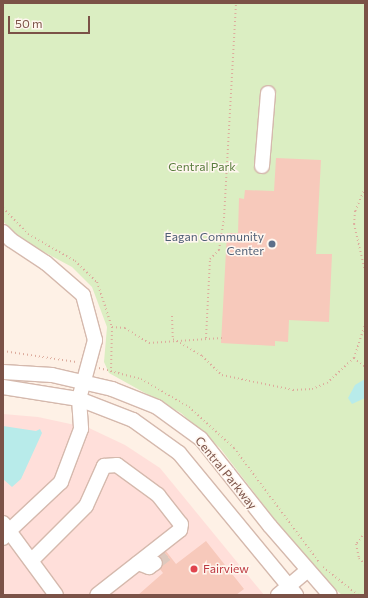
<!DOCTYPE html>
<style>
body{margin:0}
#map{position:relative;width:368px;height:598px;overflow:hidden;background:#fef1e6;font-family:Commissioner,sans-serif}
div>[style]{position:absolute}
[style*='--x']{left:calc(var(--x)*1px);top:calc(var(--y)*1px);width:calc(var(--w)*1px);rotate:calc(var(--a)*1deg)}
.commercial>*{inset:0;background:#ffdfda}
.green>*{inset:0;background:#dbeec2}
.water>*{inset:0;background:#b8ebea}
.building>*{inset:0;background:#f7c9bb}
.minor-tunnel>*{height:14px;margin-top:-7px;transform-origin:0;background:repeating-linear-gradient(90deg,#ddc9be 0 14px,transparent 0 21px)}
.path>*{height:2px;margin-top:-1px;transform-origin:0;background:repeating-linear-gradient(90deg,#ddac9d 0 1px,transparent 0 4px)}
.roads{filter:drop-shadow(1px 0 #d5b9ad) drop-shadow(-1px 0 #d5b9ad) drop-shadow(0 1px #d5b9ad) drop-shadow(0 -1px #d5b9ad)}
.minor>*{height:14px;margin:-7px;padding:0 7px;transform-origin:7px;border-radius:7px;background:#fff}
.dots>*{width:11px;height:11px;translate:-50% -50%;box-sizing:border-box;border:2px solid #fff6ef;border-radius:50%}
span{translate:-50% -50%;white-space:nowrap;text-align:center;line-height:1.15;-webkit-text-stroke:3px #fff6ef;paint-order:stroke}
.park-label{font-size:12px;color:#587c3c}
.service-label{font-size:12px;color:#4e5e75}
.right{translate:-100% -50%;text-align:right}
.street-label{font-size:12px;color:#7b5247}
.health-label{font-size:12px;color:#be3a42}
.left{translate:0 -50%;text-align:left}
.frame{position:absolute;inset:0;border:4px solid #7b5247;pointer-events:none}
.scale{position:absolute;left:8px;top:16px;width:82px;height:18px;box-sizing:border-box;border:2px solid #7b5247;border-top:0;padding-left:5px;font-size:12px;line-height:14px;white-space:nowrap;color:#7b5247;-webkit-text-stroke:3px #fff6ef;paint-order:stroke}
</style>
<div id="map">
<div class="commercial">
<div style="clip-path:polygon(3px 414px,38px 417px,89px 428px,125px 445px,160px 468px,264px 595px,3px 595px)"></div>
</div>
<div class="green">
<div style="clip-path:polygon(3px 3px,365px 3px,365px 595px,342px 595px,314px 571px,220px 448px,181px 413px,109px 373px,104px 362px,107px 327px,92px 287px,72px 267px,33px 246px,11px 230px,3px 221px)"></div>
</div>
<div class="water">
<div style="clip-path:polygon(365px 379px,365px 398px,352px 404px,348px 398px,355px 385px)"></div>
<div style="clip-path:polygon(3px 426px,36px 431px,40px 429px,42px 433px,21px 479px,12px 487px,3px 479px)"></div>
</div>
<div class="building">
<div style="clip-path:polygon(276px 158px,321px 160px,316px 254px,332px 254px,329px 322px,289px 320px,288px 342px,275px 341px,275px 346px,221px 343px,227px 233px,238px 233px,239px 198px,244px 199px,245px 190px,274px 191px)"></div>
<div style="clip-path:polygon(206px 541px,244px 589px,236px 595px,138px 595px,163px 573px,150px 556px,162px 546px,176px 564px)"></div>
</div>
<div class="minor-tunnel">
<div style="--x:155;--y:563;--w:16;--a:-38"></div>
</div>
<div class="path">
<div style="--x:365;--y:46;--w:47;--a:90"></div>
<div style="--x:365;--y:188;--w:25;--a:113"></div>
<div style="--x:355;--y:211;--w:13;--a:94"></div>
<div style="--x:354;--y:224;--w:48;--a:76.8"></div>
<div style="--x:3;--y:208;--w:36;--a:46"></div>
<div style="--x:28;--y:234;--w:54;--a:29.9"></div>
<div style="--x:75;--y:261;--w:30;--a:44"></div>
<div style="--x:97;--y:282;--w:47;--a:71.6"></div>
<div style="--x:112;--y:327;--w:44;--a:91.3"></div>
<div style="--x:172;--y:316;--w:23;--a:88"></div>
<div style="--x:173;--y:339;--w:34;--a:30"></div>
<div style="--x:202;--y:356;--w:28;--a:44"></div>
<div style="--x:222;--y:375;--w:73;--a:11.9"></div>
<div style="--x:293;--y:390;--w:19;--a:-3"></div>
<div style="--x:312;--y:389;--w:16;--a:-22"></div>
<div style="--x:327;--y:383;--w:37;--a:-43"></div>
<div style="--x:354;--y:358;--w:35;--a:-72"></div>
<div style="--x:112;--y:327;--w:13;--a:4"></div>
<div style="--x:125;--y:328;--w:28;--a:32"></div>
<div style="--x:149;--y:343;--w:73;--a:-3.9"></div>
<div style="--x:206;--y:338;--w:79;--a:-87.1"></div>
<div style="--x:210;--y:259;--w:13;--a:-45"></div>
<div style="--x:219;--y:250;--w:32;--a:-81"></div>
<div style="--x:224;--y:218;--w:215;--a:-86.8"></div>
<div style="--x:3;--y:351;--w:74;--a:8.6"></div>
<div style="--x:354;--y:358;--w:14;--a:39"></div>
<div style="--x:99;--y:368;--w:43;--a:14.7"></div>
<div style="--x:141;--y:379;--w:56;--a:30.3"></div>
<div style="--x:189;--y:407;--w:61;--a:42.3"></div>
<div style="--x:234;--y:448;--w:142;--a:53.3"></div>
<div style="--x:365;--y:533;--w:14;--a:129"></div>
<div style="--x:356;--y:544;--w:14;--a:78"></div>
<div style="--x:359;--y:558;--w:9;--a:49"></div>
<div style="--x:323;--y:567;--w:45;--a:38.7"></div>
</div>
<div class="roads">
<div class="minor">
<div style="--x:262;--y:166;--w:73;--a:-85.3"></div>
<div style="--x:3;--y:232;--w:11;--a:45"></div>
<div style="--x:11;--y:240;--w:42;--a:33.3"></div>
<div style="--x:46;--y:263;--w:49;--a:40.9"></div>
<div style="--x:83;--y:295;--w:47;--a:75.1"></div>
<div style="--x:95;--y:340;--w:61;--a:105.2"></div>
<div style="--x:79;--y:399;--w:30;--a:86"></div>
<div style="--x:81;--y:429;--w:57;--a:110.7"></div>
<div style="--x:61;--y:482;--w:71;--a:136.7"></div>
<div style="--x:9;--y:531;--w:10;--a:-127"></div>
<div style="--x:3;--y:372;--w:49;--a:3.5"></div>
<div style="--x:52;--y:375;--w:62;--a:13.1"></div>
<div style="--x:112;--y:389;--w:48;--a:21.8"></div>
<div style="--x:157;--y:407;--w:54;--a:36"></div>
<div style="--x:201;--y:439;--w:111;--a:51.6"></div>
<div style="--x:270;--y:526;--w:91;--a:49"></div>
<div style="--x:3;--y:387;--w:77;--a:9"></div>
<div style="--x:79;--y:399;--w:58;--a:21.3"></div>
<div style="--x:133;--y:420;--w:57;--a:35.7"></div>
<div style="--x:179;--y:453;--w:184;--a:50.5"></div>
<div style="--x:3;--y:538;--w:9;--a:-49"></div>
<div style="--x:9;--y:531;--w:79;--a:53.7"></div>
<div style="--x:32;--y:560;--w:76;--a:-45"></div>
<div style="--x:86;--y:506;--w:44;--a:-65.8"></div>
<div style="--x:104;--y:466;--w:13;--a:-4"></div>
<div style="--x:117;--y:465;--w:51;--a:36.2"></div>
<div style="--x:158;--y:495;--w:37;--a:52"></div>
<div style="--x:181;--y:524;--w:6;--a:99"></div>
<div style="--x:180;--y:530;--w:105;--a:141.9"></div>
<div style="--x:138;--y:563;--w:12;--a:20"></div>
<div style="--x:149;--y:567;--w:7;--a:-34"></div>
<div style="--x:278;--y:595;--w:38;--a:-40"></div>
</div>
</div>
<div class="dots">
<div style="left:272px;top:244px;background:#5c6f8a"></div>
<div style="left:194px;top:569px;background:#e0444e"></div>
</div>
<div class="park-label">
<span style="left:202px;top:167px">Central Park</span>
</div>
<div class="service-label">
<span class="right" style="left:264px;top:244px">Eagan Community<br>Center</span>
</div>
<div class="street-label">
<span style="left:226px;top:473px;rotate:51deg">Central Parkway</span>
</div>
<div class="health-label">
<span class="left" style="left:203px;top:569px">Fairview</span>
</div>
<div class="frame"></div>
<div class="scale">50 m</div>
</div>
